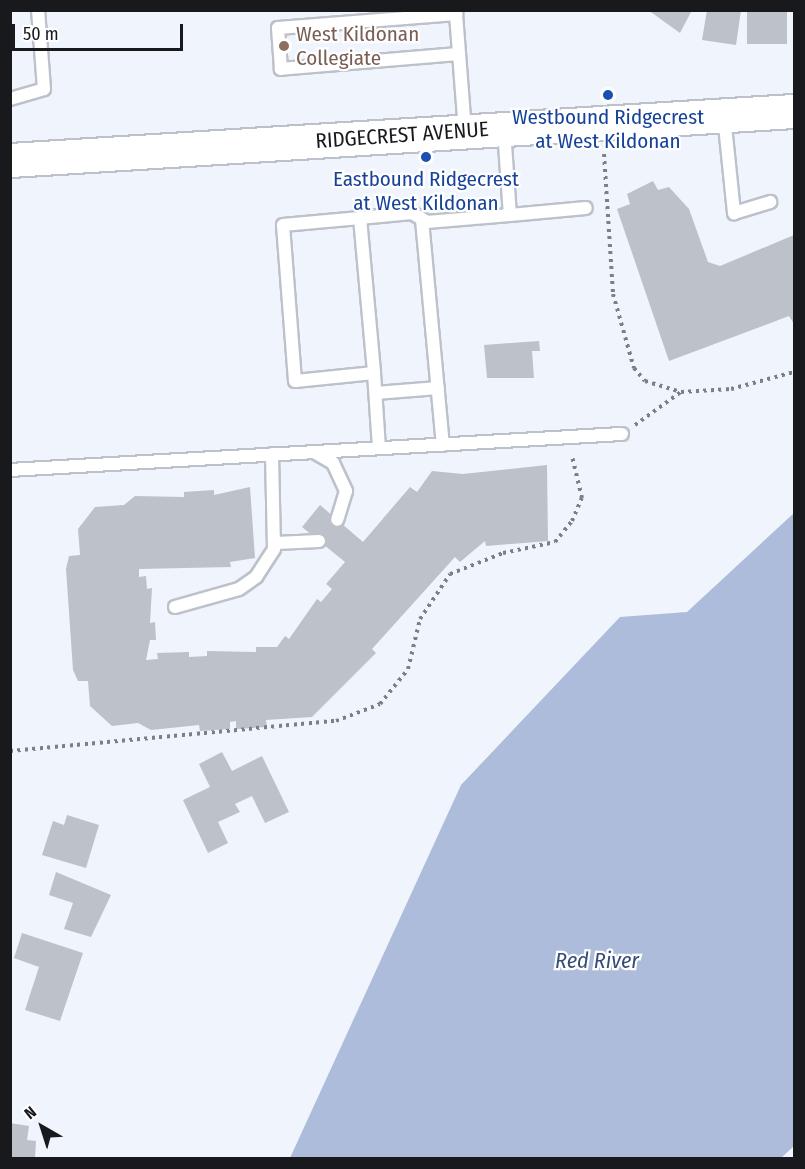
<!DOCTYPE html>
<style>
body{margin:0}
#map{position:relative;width:805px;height:1169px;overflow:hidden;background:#eff4fd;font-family:"Fira Sans Condensed",sans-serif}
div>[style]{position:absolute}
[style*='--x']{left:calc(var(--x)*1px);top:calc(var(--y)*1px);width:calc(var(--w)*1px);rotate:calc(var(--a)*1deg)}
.water>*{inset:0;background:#acbcda}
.building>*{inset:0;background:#bdc1ca;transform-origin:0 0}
.path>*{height:4px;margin-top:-2px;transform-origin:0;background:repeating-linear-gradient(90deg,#7c7f85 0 3px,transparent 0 7.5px)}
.roads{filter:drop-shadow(2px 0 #bdc1ca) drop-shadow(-2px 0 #bdc1ca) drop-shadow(0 2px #bdc1ca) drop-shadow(0 -2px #bdc1ca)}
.lane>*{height:12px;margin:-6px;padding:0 6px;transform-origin:6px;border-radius:6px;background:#fff}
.secondary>*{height:33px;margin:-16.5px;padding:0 16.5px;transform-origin:16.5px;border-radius:16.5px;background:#fff}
.dots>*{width:16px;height:16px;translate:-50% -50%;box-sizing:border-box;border:3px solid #fff;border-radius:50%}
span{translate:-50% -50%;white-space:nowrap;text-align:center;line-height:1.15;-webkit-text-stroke:4.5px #fff;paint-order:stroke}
.education-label{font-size:21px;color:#785e54}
.left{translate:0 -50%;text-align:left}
.transit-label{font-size:21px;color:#164399}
.street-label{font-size:21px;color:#18191d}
.water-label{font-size:22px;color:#364d77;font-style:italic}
.frame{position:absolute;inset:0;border:12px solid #18191d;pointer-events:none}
.north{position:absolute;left:12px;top:1097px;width:60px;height:60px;-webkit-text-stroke:4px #fff;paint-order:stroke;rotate:321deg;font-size:16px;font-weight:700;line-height:24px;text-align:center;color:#18191d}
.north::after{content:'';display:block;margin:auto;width:21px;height:27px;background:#18191d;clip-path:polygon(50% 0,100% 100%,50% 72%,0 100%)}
.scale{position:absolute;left:12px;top:24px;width:171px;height:27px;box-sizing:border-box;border:3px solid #18191d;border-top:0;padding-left:8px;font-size:18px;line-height:21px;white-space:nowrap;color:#18191d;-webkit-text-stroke:4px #fff;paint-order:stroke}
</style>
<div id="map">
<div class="water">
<div style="clip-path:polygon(794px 513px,794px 1146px,781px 1158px,290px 1158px,461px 785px,620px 617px,687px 612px)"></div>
</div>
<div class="building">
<div style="clip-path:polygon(648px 10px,692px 10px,680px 33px)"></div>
<div style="clip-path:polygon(707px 10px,741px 10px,736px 45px,702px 40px)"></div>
<div style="left:747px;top:10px;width:40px;height:34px"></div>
<div style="clip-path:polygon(653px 181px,658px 190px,669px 187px,689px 209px,708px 262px,720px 266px,794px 235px,794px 324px,789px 316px,669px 361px,617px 209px,630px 204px,627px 194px)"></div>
<div style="clip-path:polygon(539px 341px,540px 351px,532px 351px,534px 378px,487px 378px,484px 345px)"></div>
<div style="clip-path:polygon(547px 465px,548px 541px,486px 546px,485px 541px,460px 562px,455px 557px,372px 649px,376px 653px,312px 717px,266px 720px,267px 727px,236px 729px,236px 721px,230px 722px,230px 729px,200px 731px,199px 725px,151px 730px,138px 723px,112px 726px,90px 706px,88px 681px,78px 681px,73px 670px,66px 569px,69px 556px,80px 555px,78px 529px,95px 507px,124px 505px,135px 496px,184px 497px,184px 492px,214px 490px,214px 495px,250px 487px,255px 558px,230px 562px,231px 567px,139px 569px,139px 577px,146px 576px,147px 589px,152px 588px,150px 623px,155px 622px,156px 640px,150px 640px,146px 660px,158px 659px,157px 653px,189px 652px,189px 657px,207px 656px,207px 651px,256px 652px,256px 647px,277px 647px,285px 636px,289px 639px,317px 599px,321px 602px,332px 589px,326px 584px,345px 562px,302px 527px,320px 505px,363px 542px,410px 487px,417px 492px,432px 471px,463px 474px)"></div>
<div style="clip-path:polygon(222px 752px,232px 771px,262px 756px,289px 812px,265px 823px,252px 796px,235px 804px,240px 812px,218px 822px,228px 843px,208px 853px,183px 800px,210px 787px,199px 764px)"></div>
<div style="clip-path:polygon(67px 815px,99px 825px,86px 868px,42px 855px,53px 821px,64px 825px)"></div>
<div style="clip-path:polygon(56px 872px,111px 895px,91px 937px,64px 929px,73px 903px,49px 895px)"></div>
<div style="clip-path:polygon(22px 933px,83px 953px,60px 1021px,25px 1010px,39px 967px,14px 958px)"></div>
<div style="clip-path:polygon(10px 1123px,29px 1126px,27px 1140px,36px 1141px,35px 1158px,10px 1158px)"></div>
</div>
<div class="path">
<div style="--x:604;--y:154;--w:140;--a:86.3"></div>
<div style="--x:613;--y:294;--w:77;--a:74.2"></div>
<div style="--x:634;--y:368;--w:17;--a:50"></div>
<div style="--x:645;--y:381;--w:38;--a:17"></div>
<div style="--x:681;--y:392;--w:50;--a:-3.4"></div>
<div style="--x:731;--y:389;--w:65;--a:-15.1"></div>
<div style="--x:635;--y:425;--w:57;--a:-35.7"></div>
<div style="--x:10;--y:751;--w:327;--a:-5.3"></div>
<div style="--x:336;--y:721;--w:47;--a:-21.1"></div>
<div style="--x:380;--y:704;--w:45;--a:-51.3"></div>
<div style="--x:408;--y:669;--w:51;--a:-76.5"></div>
<div style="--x:420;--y:619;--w:54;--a:-56.3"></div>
<div style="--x:450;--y:574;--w:57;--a:-21.6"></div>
<div style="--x:503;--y:553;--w:53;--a:-11.9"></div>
<div style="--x:555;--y:542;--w:27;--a:-51"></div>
<div style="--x:572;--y:521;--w:25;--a:-67"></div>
<div style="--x:582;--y:498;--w:43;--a:-103.4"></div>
</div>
<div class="roads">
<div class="lane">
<div style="--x:458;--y:54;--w:178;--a:175.2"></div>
<div style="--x:281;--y:69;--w:41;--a:-94.2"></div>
<div style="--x:278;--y:28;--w:179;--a:-4.5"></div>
<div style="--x:456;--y:14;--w:116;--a:85.6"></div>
<div style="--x:10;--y:99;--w:35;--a:-16"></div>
<div style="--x:44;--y:89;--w:79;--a:-94.3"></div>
<div style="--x:724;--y:116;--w:98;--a:84.1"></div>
<div style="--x:734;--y:213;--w:38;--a:-17"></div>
<div style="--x:504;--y:130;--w:85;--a:86"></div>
<div style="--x:510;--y:215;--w:76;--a:-5.3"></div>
<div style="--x:360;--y:218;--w:156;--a:84.8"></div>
<div style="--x:374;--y:373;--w:79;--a:174.2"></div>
<div style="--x:295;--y:381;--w:156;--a:-94.4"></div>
<div style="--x:283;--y:225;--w:77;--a:-5.2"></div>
<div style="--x:360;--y:218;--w:52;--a:-5.5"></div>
<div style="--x:412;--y:213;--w:17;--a:31"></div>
<div style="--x:427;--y:222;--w:83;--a:-4.8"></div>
<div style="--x:422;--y:220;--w:226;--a:84.7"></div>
<div style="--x:374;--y:373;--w:75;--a:86.2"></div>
<div style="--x:376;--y:393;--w:62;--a:-4.6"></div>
<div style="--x:314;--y:452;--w:22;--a:30"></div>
<div style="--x:333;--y:463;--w:31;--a:65"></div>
<div style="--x:346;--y:491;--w:30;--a:107"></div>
<div style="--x:10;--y:470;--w:613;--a:-3.37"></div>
<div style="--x:276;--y:543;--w:43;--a:-2.7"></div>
<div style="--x:175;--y:607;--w:66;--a:-15.7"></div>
<div style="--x:239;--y:589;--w:21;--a:-35"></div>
<div style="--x:256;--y:577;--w:33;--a:-57"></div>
<div style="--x:274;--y:549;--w:95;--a:-91.2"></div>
</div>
<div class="secondary">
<div style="--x:10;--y:160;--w:786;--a:-3.58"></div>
</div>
</div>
<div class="dots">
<div style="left:284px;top:46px;background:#8d6e63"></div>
<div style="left:608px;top:95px;background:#1a4fb4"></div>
<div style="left:426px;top:157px;background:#1a4fb4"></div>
</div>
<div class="education-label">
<span class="left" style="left:296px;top:46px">West Kildonan<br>Collegiate</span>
</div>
<div class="transit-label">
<span style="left:608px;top:129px">Westbound Ridgecrest<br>at West Kildonan</span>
<span style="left:426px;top:191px">Eastbound Ridgecrest<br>at West Kildonan</span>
</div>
<div class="street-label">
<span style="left:402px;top:135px;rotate:-4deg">RIDGECREST AVENUE</span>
</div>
<div class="water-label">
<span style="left:597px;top:961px">Red River</span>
</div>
<div class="frame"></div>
<div class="north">N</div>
<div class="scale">50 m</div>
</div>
